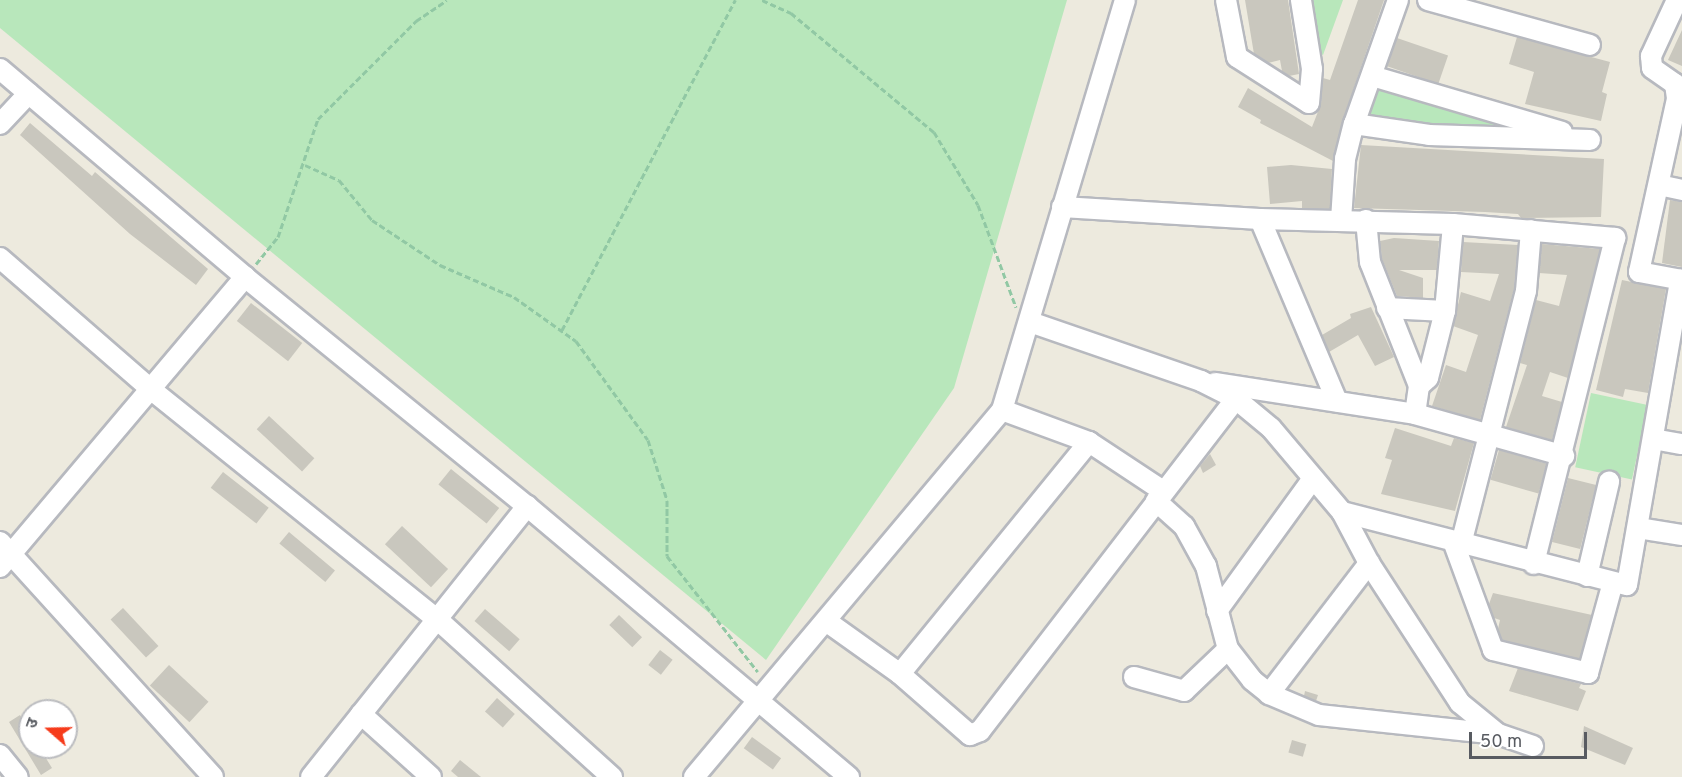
<!DOCTYPE html>
<meta charset="utf-8">
<style>
body{margin:0}
#map{position:relative;width:1682px;height:777px;overflow:hidden;background:#edeade;font-family:Overpass,"Noto Sans Devanagari",sans-serif}
div>[style]{position:absolute}
[style*='--x']{left:calc(var(--x)*1px);top:calc(var(--y)*1px);width:calc(var(--w)*1px);rotate:calc(var(--a)*1deg)}
.green>*{inset:0;background:#b8e7bb;transform-origin:0 0}
.building>*{inset:0;background:#c9c7be;transform-origin:0 0}
.path>*{height:3px;margin-top:-1.5px;transform-origin:0;background:repeating-linear-gradient(90deg,#91c8a4 0 6px,transparent 0 9px)}
.roads{filter:drop-shadow(2px 0 #b7b9bf) drop-shadow(-2px 0 #b7b9bf) drop-shadow(0 2px #b7b9bf) drop-shadow(0 -2px #b7b9bf)}
.minor>*{height:20px;margin:-10px;padding:0 10px;transform-origin:10px;border-radius:10px;background:#fff}
span{translate:-50% -50%;white-space:nowrap;text-align:center;line-height:1.15;-webkit-text-stroke:4.5px #fff;paint-order:stroke}
.north{position:absolute;left:18px;top:699px;width:60px;height:60px;box-sizing:border-box;background:#fff;border:2px solid #bcbdc0;border-radius:50%;rotate:290deg;font-size:16px;font-weight:700;line-height:24px;text-align:center;color:#585b61}
.north::after{content:'';display:block;margin:auto;width:21px;height:27px;background:#f63b1b;clip-path:polygon(50% 0,100% 100%,50% 72%,0 100%)}
.scale{position:absolute;left:1469px;top:732px;width:118px;height:27px;box-sizing:border-box;border:3px solid #585b61;border-top:0;padding-left:8px;font-size:18px;line-height:21px;white-space:nowrap;color:#585b61;-webkit-text-stroke:4px #fff;paint-order:stroke}
</style>
<div id="map">
<div class="green">
<div style="clip-path:polygon(0 0,1067px 0,954px 388px,766px 660px,0 28px)"></div>
<div style="clip-path:polygon(1310px 0,1343px 0,1323px 55px,1318px 52px)"></div>
<div style="clip-path:polygon(1377px 85px,1501px 119px,1498px 132px,1366px 120px)"></div>
<div style="left:1591px;top:393px;width:58px;height:76px;rotate:12deg"></div>
</div>
<div class="building">
<div style="clip-path:polygon(1245px 0,1288px 0,1299px 74px,1289px 76px,1282px 71px,1280px 60px,1268px 63px,1254px 54px)"></div>
<div style="clip-path:polygon(1358px 0,1384px 0,1343px 120px,1333px 161px,1260px 123px,1261px 120px,1238px 107px,1248px 88px,1312px 127px,1321px 104px,1323px 78px,1330px 80px)"></div>
<div style="clip-path:polygon(1682px 30px,1682px 66px,1668px 60px)"></div>
<div style="clip-path:polygon(1517px 37px,1610px 62px,1602px 92px,1607px 94px,1601px 121px,1525px 104px,1534px 72px,1509px 64px)"></div>
<div style="left:1397px;top:38px;width:54px;height:30px;rotate:19deg"></div>
<div style="clip-path:polygon(30px 123px,92px 176px,95px 172px,208px 269px,196px 285px,130px 234px,20px 135px)"></div>
<div style="clip-path:polygon(1361px 145px,1604px 159px,1601px 217px,1521px 218px,1518px 214px,1485px 212px,1354px 208px)"></div>
<div style="clip-path:polygon(1291px 165px,1332px 169px,1330px 209px,1302px 208px,1302px 201px,1270px 204px,1267px 167px)"></div>
<div style="clip-path:polygon(1670px 200px,1682px 202px,1682px 267px,1662px 263px)"></div>
<div style="clip-path:polygon(1394px 238px,1439px 241px,1437px 270px,1399px 270px,1423px 278px,1423px 298px,1397px 296px,1382px 259px,1380px 241px)"></div>
<div style="clip-path:polygon(1463px 242px,1518px 245px,1514px 289px,1480px 420px,1432px 406px,1446px 365px,1466px 372px,1478px 335px,1453px 326px,1461px 292px,1490px 301px,1499px 274px,1461px 272px)"></div>
<div style="clip-path:polygon(1542px 244px,1600px 249px,1568px 378px,1550px 372px,1542px 396px,1562px 402px,1552px 440px,1506px 427px,1527px 365px,1520px 363px,1536px 300px,1559px 306px,1567px 275px,1539px 273px)"></div>
<div style="clip-path:polygon(1622px 280px,1666px 289px,1648px 393px,1625px 389px,1623px 397px,1596px 390px)"></div>
<div style="left:251px;top:303px;width:65px;height:23px;rotate:38deg"></div>
<div style="clip-path:polygon(1371px 307px,1394px 357px,1375px 366px,1358px 335px,1329px 352px,1322px 335px,1351px 318px,1350px 314px)"></div>
<div style="left:269px;top:416px;width:62px;height:18px;rotate:43deg"></div>
<div style="clip-path:polygon(1395px 428px,1451px 446px,1454px 438px,1474px 443px,1455px 511px,1381px 494px,1392px 460px,1385px 458px)"></div>
<div style="left:1499px;top:450px;width:50px;height:31px;rotate:16deg"></div>
<div style="clip-path:polygon(1210px 454px,1216px 465px,1203px 473px,1200px 466px)"></div>
<div style="left:451px;top:469px;width:62px;height:20px;rotate:39deg"></div>
<div style="left:223px;top:472px;width:58px;height:20px;rotate:38deg"></div>
<div style="left:1568px;top:478px;width:29px;height:66px;rotate:14deg"></div>
<div style="left:402px;top:526px;width:63px;height:25px;rotate:43deg"></div>
<div style="left:289px;top:532px;width:60px;height:15px;rotate:40deg"></div>
<div style="clip-path:polygon(1493px 593px,1592px 615px,1580px 659px,1502px 640px,1498px 629px,1500px 620px,1494px 618px,1489px 604px)"></div>
<div style="left:123px;top:608px;width:52px;height:17px;rotate:47deg"></div>
<div style="left:485px;top:609px;width:46px;height:16px;rotate:41deg"></div>
<div style="left:619px;top:615px;width:32px;height:14px;rotate:44deg"></div>
<div style="left:660px;top:650px;width:16px;height:19px;rotate:38deg"></div>
<div style="left:169px;top:665px;width:54px;height:28px;rotate:43deg"></div>
<div style="clip-path:polygon(1518px 668px,1581px 684px,1579px 688px,1586px 691px,1578px 711px,1509px 691px)"></div>
<div style="clip-path:polygon(1305px 691px,1318px 695px,1316px 701px,1304px 696px)"></div>
<div style="left:497px;top:698px;width:24px;height:18px;rotate:42deg"></div>
<div style="clip-path:polygon(20px 715px,30px 732px,30px 747px,39px 747px,52px 768px,41px 775px,9px 722px)"></div>
<div style="clip-path:polygon(1584px 726px,1633px 748px,1625px 765px,1581px 747px)"></div>
<div style="left:752px;top:737px;width:36px;height:14px;rotate:36deg"></div>
<div style="left:1292px;top:740px;width:15px;height:13px;rotate:16deg"></div>
<div style="clip-path:polygon(460px 760px,481px 777px,458px 777px,451px 771px)"></div>
</div>
<div class="path">
<div style="--x:762;--y:0;--w:32;--a:24"></div>
<div style="--x:791;--y:13;--w:186;--a:39.8"></div>
<div style="--x:934;--y:132;--w:85;--a:58.9"></div>
<div style="--x:978;--y:205;--w:109;--a:69.6"></div>
<div style="--x:305;--y:165;--w:37;--a:24"></div>
<div style="--x:339;--y:180;--w:52;--a:50.5"></div>
<div style="--x:372;--y:220;--w:82;--a:33.5"></div>
<div style="--x:440;--y:265;--w:81;--a:23.4"></div>
<div style="--x:514;--y:297;--w:76;--a:35.4"></div>
<div style="--x:576;--y:341;--w:122;--a:54"></div>
<div style="--x:648;--y:440;--w:63;--a:72.4"></div>
<div style="--x:667;--y:500;--w:56;--a:90"></div>
<div style="--x:667;--y:556;--w:147;--a:51.9"></div>
<div style="--x:256;--y:264;--w:35;--a:-51"></div>
<div style="--x:278;--y:237;--w:125;--a:-71.3"></div>
<div style="--x:318;--y:119;--w:139;--a:-45"></div>
<div style="--x:416;--y:21;--w:37;--a:-34"></div>
<div style="--x:562;--y:330;--w:373;--a:-62.3"></div>
</div>
<div class="roads">
<div class="minor">
<div style="--x:1226;--y:0;--w:58;--a:79.1"></div>
<div style="--x:1237;--y:57;--w:85;--a:32.6"></div>
<div style="--x:1309;--y:103;--w:34;--a:-85"></div>
<div style="--x:1312;--y:69;--w:70;--a:-99.1"></div>
<div style="--x:1428;--y:0;--w:168;--a:15.5"></div>
<div style="--x:1677;--y:0;--w:62;--a:114.9"></div>
<div style="--x:1651;--y:56;--w:12;--a:85"></div>
<div style="--x:1652;--y:68;--w:28;--a:35"></div>
<div style="--x:1675;--y:84;--w:15;--a:82"></div>
<div style="--x:1677;--y:99;--w:177;--a:102.4"></div>
<div style="--x:1639;--y:272;--w:44;--a:10.5"></div>
<div style="--x:0;--y:69;--w:321;--a:40.3"></div>
<div style="--x:245;--y:277;--w:363;--a:39.1"></div>
<div style="--x:527;--y:506;--w:421;--a:40.1"></div>
<div style="--x:1372;--y:76;--w:198;--a:16.4"></div>
<div style="--x:0;--y:124;--w:42;--a:-46.9"></div>
<div style="--x:1354;--y:124;--w:76;--a:8.3"></div>
<div style="--x:1429;--y:135;--w:161;--a:1.8"></div>
<div style="--x:1659;--y:185;--w:24;--a:12"></div>
<div style="--x:1062;--y:207;--w:198;--a:3.5"></div>
<div style="--x:1260;--y:219;--w:193;--a:1.5"></div>
<div style="--x:1453;--y:224;--w:163;--a:4.9"></div>
<div style="--x:1615;--y:238;--w:336;--a:104"></div>
<div style="--x:1260;--y:219;--w:198;--a:67.1"></div>
<div style="--x:1341;--y:220;--w:61;--a:-86.2"></div>
<div style="--x:1345;--y:159;--w:36;--a:-76"></div>
<div style="--x:1354;--y:124;--w:132;--a:-70.5"></div>
<div style="--x:1366;--y:220;--w:42;--a:84.6"></div>
<div style="--x:1370;--y:262;--w:133;--a:68.4"></div>
<div style="--x:1419;--y:386;--w:28;--a:98"></div>
<div style="--x:0;--y:258;--w:203;--a:41"></div>
<div style="--x:153;--y:391;--w:364;--a:38.8"></div>
<div style="--x:437;--y:619;--w:236;--a:42.1"></div>
<div style="--x:1387;--y:308;--w:58;--a:3"></div>
<div style="--x:1030;--y:322;--w:181;--a:19"></div>
<div style="--x:1201;--y:381;--w:39;--a:27"></div>
<div style="--x:1236;--y:399;--w:45;--a:39.6"></div>
<div style="--x:1271;--y:428;--w:110;--a:49.8"></div>
<div style="--x:1342;--y:512;--w:58;--a:62.1"></div>
<div style="--x:1369;--y:563;--w:167;--a:57"></div>
<div style="--x:1460;--y:703;--w:49;--a:39.2"></div>
<div style="--x:1498;--y:734;--w:37;--a:19"></div>
<div style="--x:1215;--y:383;--w:202;--a:8.8"></div>
<div style="--x:1415;--y:414;--w:155;--a:15.7"></div>
<div style="--x:1419;--y:386;--w:12;--a:-42"></div>
<div style="--x:1428;--y:378;--w:69;--a:-75.8"></div>
<div style="--x:1445;--y:311;--w:87;--a:-84.7"></div>
<div style="--x:1002;--y:410;--w:93;--a:20.2"></div>
<div style="--x:1089;--y:442;--w:89;--a:33.5"></div>
<div style="--x:1653;--y:439;--w:29;--a:10"></div>
<div style="--x:1089;--y:442;--w:299;--a:129.2"></div>
<div style="--x:900;--y:674;--w:93;--a:41.1"></div>
<div style="--x:970;--y:735;--w:11;--a:-22"></div>
<div style="--x:980;--y:731;--w:419;--a:-52.4"></div>
<div style="--x:1156;--y:501;--w:38;--a:42"></div>
<div style="--x:1184;--y:526;--w:46;--a:61.2"></div>
<div style="--x:1206;--y:566;--w:86;--a:75.2"></div>
<div style="--x:1228;--y:649;--w:39;--a:52"></div>
<div style="--x:1252;--y:680;--w:22;--a:39"></div>
<div style="--x:1269;--y:694;--w:54;--a:22.8"></div>
<div style="--x:1319;--y:715;--w:180;--a:6.1"></div>
<div style="--x:1342;--y:512;--w:294;--a:14.4"></div>
<div style="--x:1627;--y:585;--w:310;--a:-80.1"></div>
<div style="--x:1638;--y:528;--w:45;--a:9"></div>
<div style="--x:1453;--y:541;--w:116;--a:69.8"></div>
<div style="--x:1493;--y:650;--w:98;--a:13.6"></div>
<div style="--x:1588;--y:673;--w:94;--a:-74.6"></div>
<div style="--x:0;--y:542;--w:317;--a:47.8"></div>
<div style="--x:1461;--y:544;--w:261;--a:-75.6"></div>
<div style="--x:1526;--y:291;--w:61;--a:-85.3"></div>
<div style="--x:0;--y:567;--w:380;--a:-49.8"></div>
<div style="--x:1587;--y:576;--w:97;--a:-76.8"></div>
<div style="--x:1217;--y:611;--w:162;--a:-54.1"></div>
<div style="--x:826;--y:621;--w:91;--a:35.6"></div>
<div style="--x:1134;--y:677;--w:52;--a:15.6"></div>
<div style="--x:1184;--y:691;--w:61;--a:-43.7"></div>
<div style="--x:1269;--y:694;--w:165;--a:-52.6"></div>
<div style="--x:361;--y:714;--w:94;--a:42"></div>
<div style="--x:0;--y:755;--w:28;--a:51"></div>
<div style="--x:311;--y:777;--w:347;--a:-51.4"></div>
<div style="--x:694;--y:777;--w:479;--a:-50"></div>
<div style="--x:1002;--y:410;--w:428;--a:-73.3"></div>
</div>
</div>
<div class="north">उ</div>
<div class="scale">50 m</div>
</div>
